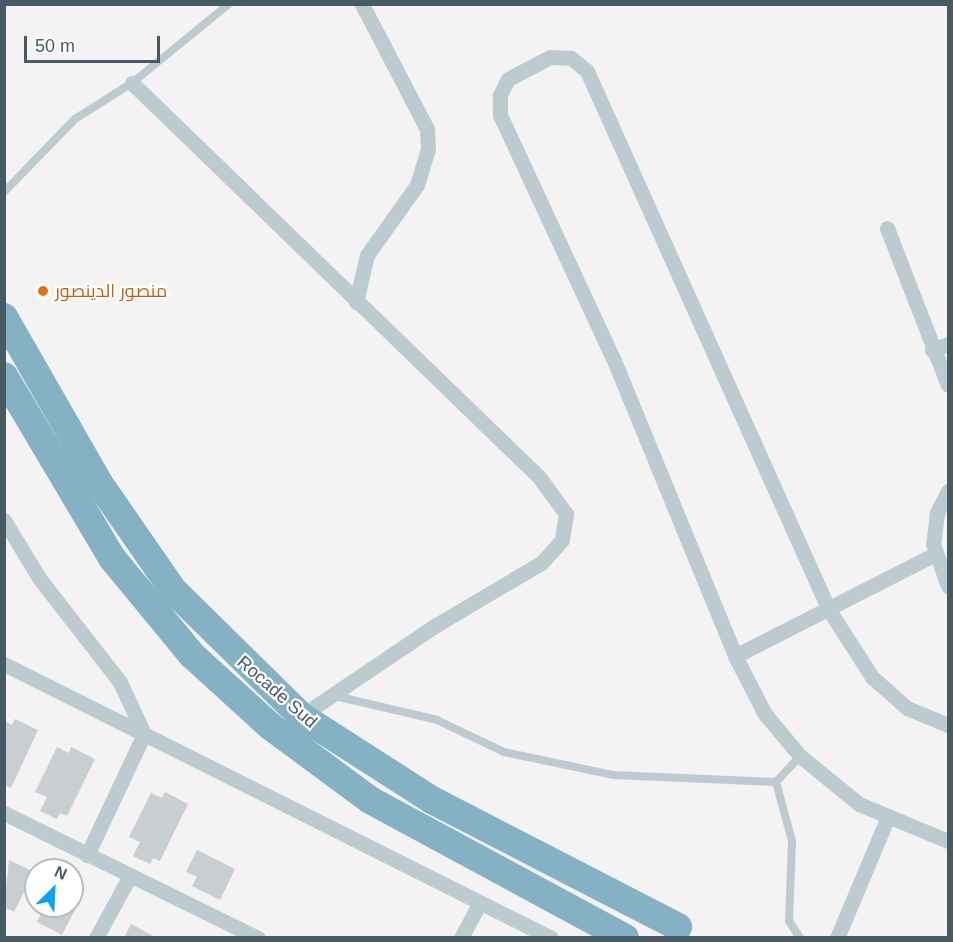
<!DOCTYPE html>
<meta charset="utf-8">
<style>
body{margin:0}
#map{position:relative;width:953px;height:942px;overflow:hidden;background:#f4f2f2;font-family:Arial,Cairo,sans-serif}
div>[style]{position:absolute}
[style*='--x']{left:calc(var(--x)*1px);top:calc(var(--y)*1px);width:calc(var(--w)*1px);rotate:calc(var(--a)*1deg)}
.building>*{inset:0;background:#c8ced2}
.lane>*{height:8px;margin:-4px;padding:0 4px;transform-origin:4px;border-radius:4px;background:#bbcbd0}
.street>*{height:15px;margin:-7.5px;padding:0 7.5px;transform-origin:7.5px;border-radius:7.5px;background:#bbcbd0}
.highway>*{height:28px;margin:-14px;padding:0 14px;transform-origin:14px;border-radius:14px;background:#85b1c5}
.dots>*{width:16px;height:16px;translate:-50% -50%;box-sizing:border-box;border:3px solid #fff;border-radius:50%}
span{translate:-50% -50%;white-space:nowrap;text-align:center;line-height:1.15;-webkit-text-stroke:4.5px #fff;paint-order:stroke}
.food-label{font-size:18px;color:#c56008}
.left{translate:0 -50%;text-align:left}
.street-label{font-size:18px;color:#475b62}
.frame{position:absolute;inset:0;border:6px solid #475b62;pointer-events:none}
.north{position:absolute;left:24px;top:858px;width:60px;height:60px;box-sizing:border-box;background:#fff;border:2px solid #b5bdc0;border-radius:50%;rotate:24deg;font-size:16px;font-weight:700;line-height:24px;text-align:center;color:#475b62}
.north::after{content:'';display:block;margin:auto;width:21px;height:27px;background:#05a2fb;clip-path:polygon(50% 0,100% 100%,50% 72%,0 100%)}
.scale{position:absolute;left:24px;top:36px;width:136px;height:27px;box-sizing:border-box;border:3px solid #475b62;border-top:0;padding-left:8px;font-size:18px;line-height:21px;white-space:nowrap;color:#475b62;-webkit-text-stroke:4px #fff;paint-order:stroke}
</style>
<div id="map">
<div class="building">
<div style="clip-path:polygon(15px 719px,38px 730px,11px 788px,4px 785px,4px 721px,12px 725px)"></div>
<div style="clip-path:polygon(57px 747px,69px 753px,71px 747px,95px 759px,67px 816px,60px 813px,57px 819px,40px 811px,47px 797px,35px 792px)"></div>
<div style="clip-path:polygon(165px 792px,188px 804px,160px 861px,153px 858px,150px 864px,133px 856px,140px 842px,129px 837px,151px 793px,162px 798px)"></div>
<div style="clip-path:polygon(197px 850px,235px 869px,220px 900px,192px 886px,197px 877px,186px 872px)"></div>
<div style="clip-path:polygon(9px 860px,34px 872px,14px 912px,4px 907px)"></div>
<div style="clip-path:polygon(72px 891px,82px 896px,62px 935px,37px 922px,45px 906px,72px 906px)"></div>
<div style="clip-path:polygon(131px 924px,157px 938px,124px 938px)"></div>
</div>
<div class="lane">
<div style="--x:4;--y:192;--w:102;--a:-45.8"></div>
<div style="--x:75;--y:119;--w:67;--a:-32.3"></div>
<div style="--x:132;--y:83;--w:125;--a:-39.2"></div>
<div style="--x:335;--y:696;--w:105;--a:13.2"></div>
<div style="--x:437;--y:720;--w:74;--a:25.5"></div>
<div style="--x:504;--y:752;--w:111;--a:11.9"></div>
<div style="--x:613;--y:775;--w:163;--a:2.5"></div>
<div style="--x:776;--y:782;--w:35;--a:-47"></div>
<div style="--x:776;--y:782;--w:61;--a:74.8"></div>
<div style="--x:792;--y:841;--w:80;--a:92.1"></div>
<div style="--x:789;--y:921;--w:20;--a:57"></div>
</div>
<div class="street">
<div style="--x:132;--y:83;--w:566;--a:44.07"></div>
<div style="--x:539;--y:477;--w:46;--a:53.9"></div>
<div style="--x:566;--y:514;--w:26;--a:99"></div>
<div style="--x:562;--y:540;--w:31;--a:132"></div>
<div style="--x:541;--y:563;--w:122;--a:149.4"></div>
<div style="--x:436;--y:625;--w:163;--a:146"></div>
<div style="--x:887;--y:228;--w:168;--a:68.8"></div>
<div style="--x:356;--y:302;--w:48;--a:-76.8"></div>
<div style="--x:367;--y:255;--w:86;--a:-54.5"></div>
<div style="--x:417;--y:185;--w:37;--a:-73"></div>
<div style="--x:428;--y:150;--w:21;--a:-93"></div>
<div style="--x:427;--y:129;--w:141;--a:-117.5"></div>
<div style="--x:932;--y:350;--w:17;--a:-21"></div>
<div style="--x:948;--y:491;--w:25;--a:117"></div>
<div style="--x:937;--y:513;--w:31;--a:97"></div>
<div style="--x:933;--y:544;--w:45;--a:70.3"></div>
<div style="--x:4;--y:520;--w:68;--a:58.9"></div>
<div style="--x:39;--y:578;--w:132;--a:52.1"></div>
<div style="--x:120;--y:682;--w:57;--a:65.2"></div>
<div style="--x:144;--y:734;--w:455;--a:26.6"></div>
<div style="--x:735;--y:656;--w:225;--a:-27"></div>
<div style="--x:4;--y:664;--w:157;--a:26.6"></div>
<div style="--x:144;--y:734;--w:134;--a:115.2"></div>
<div style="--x:948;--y:725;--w:44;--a:-157.5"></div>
<div style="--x:907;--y:708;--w:47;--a:-138.5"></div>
<div style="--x:872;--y:677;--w:80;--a:-122.7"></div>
<div style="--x:829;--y:610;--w:591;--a:-114.18"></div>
<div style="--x:587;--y:71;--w:21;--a:-141"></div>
<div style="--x:571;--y:58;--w:21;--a:-177"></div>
<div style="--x:550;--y:57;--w:47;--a:152.4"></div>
<div style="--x:508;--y:79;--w:18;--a:117"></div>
<div style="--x:500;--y:95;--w:20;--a:90"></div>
<div style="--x:500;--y:115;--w:268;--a:65.1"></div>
<div style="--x:613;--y:358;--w:322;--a:67.7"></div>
<div style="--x:735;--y:656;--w:65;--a:62.7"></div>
<div style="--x:765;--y:714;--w:55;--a:50.2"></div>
<div style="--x:800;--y:756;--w:76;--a:39.1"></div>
<div style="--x:859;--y:804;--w:96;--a:22.6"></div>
<div style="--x:4;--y:813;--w:283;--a:26.2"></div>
<div style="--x:96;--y:938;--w:71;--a:-61.3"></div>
<div style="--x:461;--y:938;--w:38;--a:-62"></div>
<div style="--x:837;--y:938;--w:129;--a:-67.2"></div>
</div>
<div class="highway">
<div style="--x:4;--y:317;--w:191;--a:60.2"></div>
<div style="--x:99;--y:483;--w:130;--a:55.3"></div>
<div style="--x:173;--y:590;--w:180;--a:44.5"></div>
<div style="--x:301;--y:716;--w:156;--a:32.7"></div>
<div style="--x:432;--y:800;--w:277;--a:27.3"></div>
<div style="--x:4;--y:376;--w:212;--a:59.3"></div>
<div style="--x:112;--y:558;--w:126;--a:50.5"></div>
<div style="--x:192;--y:655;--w:105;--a:42.3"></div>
<div style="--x:270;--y:726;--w:124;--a:36.5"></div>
<div style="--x:370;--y:800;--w:290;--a:28.4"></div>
</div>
<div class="dots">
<div style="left:43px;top:291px;background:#e8710a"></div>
</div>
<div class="food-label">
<span class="left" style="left:55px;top:291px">منصور الدينصور</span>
</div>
<div class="street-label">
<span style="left:277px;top:692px;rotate:41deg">Rocade Sud</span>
</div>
<div class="frame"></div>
<div class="north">N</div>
<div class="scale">50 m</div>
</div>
